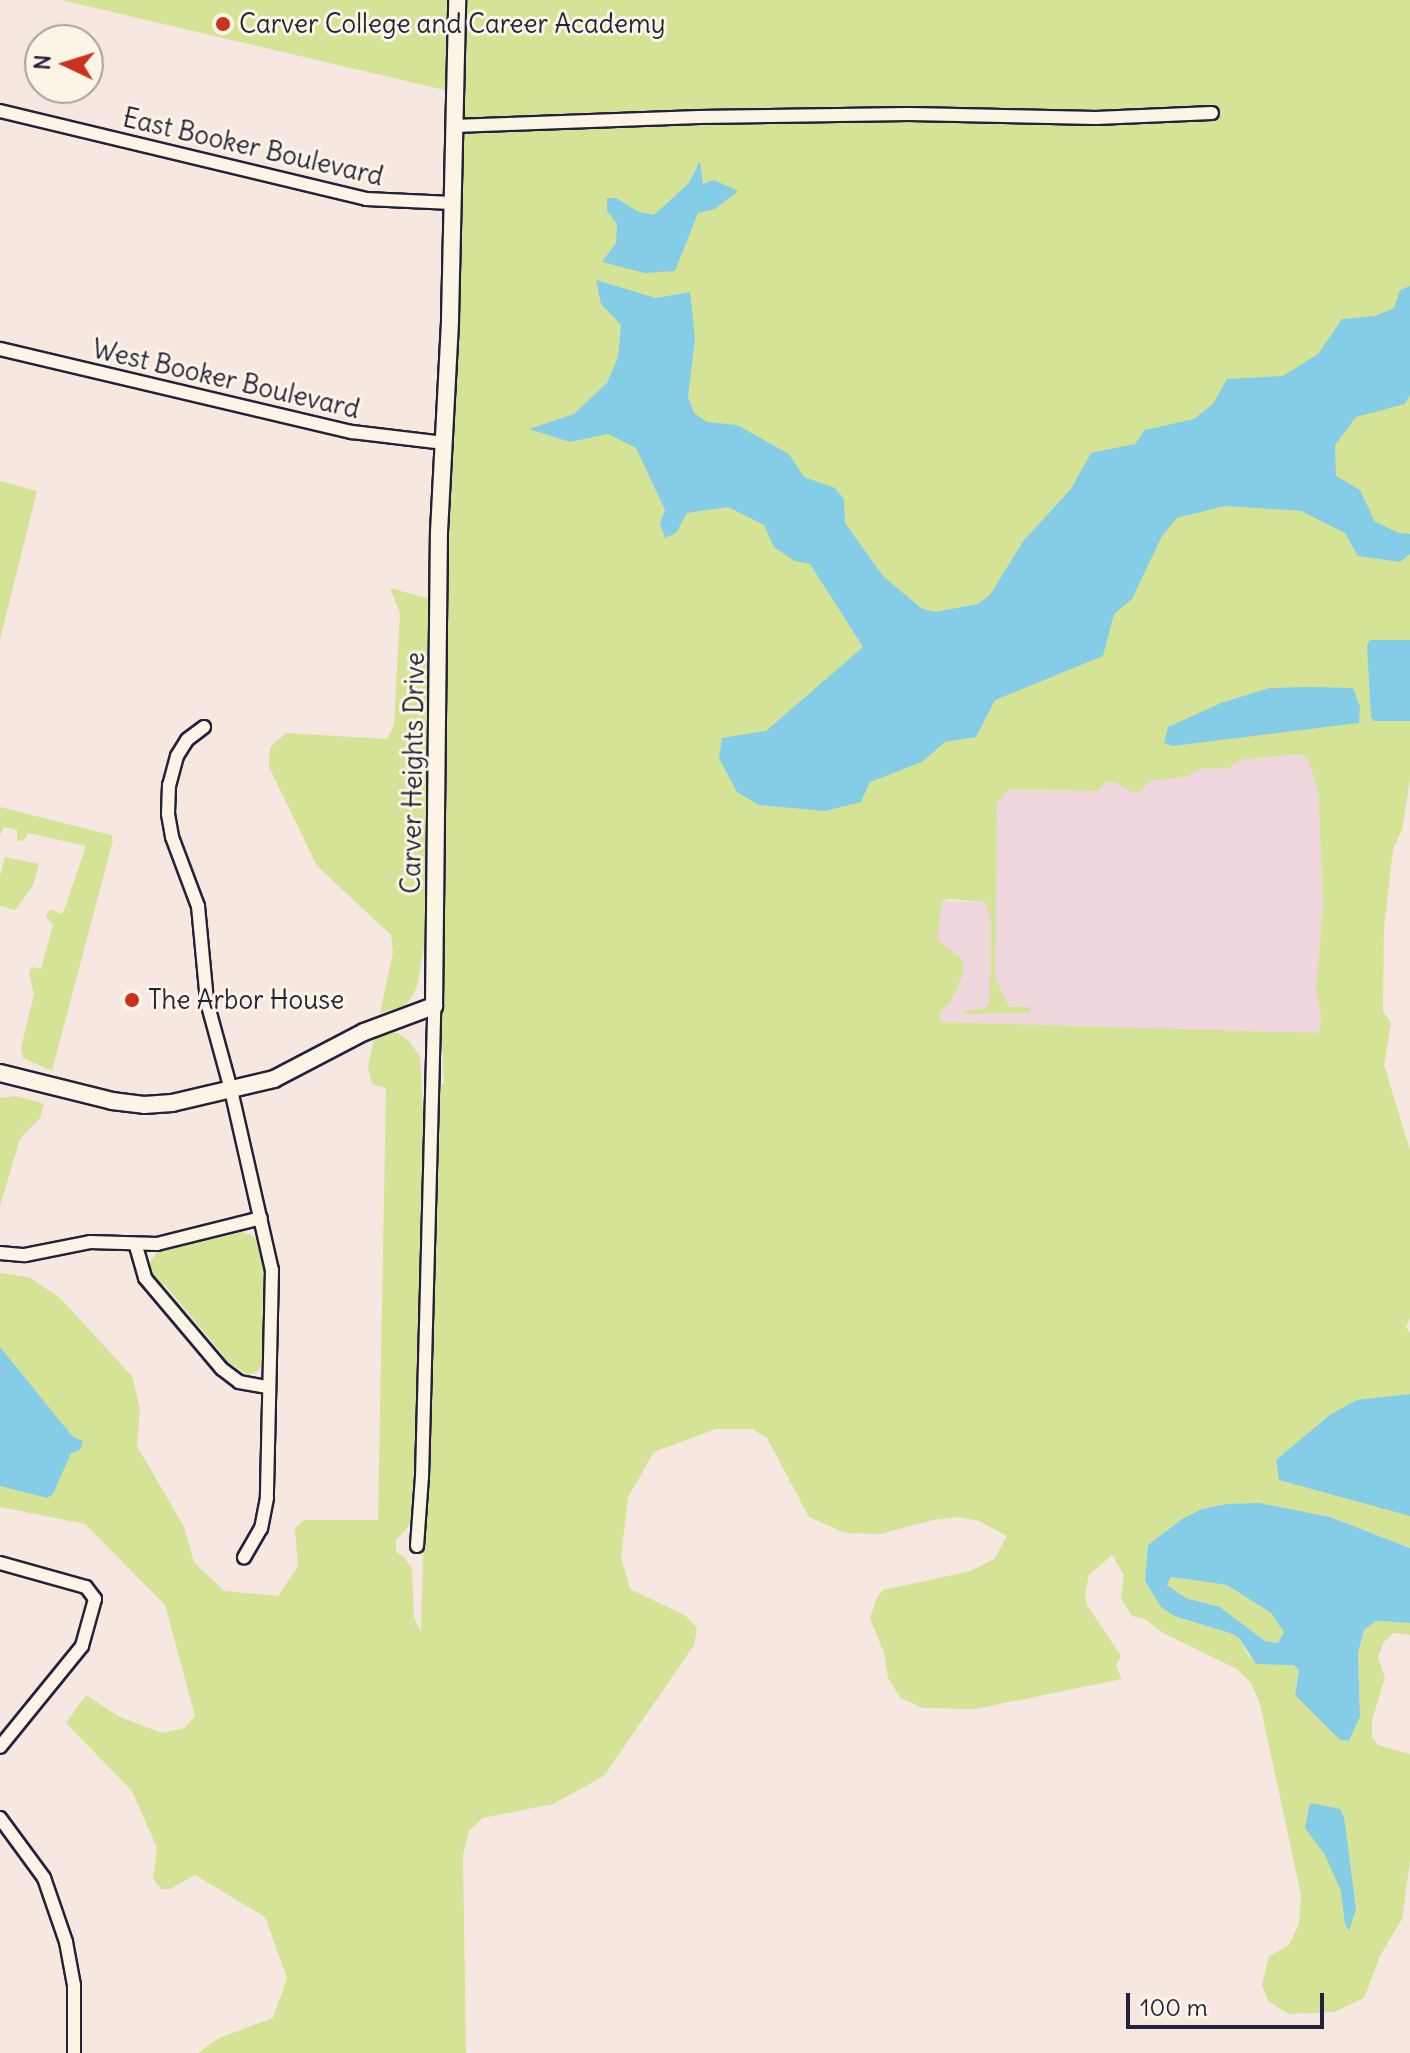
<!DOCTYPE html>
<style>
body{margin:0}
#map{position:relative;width:1410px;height:2053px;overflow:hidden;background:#f6e7e1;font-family:Delius,sans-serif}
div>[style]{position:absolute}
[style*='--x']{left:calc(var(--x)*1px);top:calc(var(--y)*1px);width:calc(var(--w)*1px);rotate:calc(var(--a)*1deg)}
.built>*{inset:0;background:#eed6dc}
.green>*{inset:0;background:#d5e396}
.water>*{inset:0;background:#85cde6}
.roads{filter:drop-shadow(2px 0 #22223b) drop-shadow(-2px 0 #22223b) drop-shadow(0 2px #22223b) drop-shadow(0 -2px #22223b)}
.minor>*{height:12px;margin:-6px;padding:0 6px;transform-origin:6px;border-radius:6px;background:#fcf5e5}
.tertiary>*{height:16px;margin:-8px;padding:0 8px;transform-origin:8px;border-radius:8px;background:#fcf5e5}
.dots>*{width:22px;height:22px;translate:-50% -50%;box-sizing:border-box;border:4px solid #fcf5e5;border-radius:50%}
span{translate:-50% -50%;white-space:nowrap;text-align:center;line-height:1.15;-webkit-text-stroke:6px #fcf5e5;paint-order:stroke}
.poi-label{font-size:26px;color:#22223b}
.left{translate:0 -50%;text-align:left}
.street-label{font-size:26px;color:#22223b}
.north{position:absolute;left:24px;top:24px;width:80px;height:80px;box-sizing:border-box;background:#fcf5e5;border:2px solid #a5a1a1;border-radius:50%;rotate:274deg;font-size:22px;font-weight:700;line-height:32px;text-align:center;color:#22223b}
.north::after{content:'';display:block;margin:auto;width:28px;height:36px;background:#c8321e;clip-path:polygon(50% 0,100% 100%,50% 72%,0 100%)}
.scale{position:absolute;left:1126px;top:1993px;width:198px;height:36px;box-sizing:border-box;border:4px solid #22223b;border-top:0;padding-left:10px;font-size:24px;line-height:28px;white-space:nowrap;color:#22223b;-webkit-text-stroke:6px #fcf5e5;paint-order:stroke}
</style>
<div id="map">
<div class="built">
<div style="clip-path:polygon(1300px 754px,1310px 760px,1318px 792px,1323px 904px,1316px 990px,1321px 1016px,1319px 1034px,941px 1022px,940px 1012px,951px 1001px,937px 939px,938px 914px,942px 901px,985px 902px,995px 896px,997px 803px,1009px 790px,1097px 791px,1106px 782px,1115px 782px,1141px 791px,1150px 781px,1187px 777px,1198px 769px,1229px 768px,1238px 760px)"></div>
</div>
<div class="green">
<div style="clip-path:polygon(61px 0,456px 0,453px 92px)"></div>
<div style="clip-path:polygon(evenodd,463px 0,1410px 0,1410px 780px,1402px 830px,1393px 849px,1384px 929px,1383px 1012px,1391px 1022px,1384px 1065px,1410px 1150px,1410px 1318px,1406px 1327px,1410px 1333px,1410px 1548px,1330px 1517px,1260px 1503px,1182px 1519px,1148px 1545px,1161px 1607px,1174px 1616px,1230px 1633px,1239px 1638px,1249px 1657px,1293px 1665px,1299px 1669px,1295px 1695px,1341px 1740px,1349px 1741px,1360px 1717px,1358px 1653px,1364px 1630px,1376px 1621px,1410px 1623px,1410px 1635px,1393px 1633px,1384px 1642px,1378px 1657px,1385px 1678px,1372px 1720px,1372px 1737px,1378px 1745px,1410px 1754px,1410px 1861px,1402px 1919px,1380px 1956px,1364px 1998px,1334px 2012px,1289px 2014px,1268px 2001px,1262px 1985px,1269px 1956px,1289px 1945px,1299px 1924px,1301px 1895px,1260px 1704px,1251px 1683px,1237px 1669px,1163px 1633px,1145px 1619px,1132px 1616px,1121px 1598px,1124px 1575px,1112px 1555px,1089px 1575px,1085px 1594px,1087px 1605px,1121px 1656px,1116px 1666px,1122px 1679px,975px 1709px,923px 1708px,900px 1698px,888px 1678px,884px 1653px,870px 1618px,877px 1597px,883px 1590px,971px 1571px,994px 1559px,1007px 1536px,979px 1521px,960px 1517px,933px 1520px,880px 1534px,845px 1533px,809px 1517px,767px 1438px,752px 1429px,716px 1429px,654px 1452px,628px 1497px,621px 1557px,630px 1589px,686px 1616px,697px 1628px,694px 1645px,604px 1776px,553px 1804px,483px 1818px,469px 1831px,463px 1855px,466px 2053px,198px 2053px,219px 2038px,273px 2018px,287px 1978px,265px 1917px,195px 1875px,170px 1889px,161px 1889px,153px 1879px,157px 1848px,132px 1791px,66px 1723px,86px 1695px,120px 1717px,162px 1733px,184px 1728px,195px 1716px,165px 1605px,85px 1524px,0 1507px,0 1273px,29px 1277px,60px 1298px,132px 1376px,140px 1409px,137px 1446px,184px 1527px,194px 1562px,224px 1591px,278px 1596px,298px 1566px,295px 1528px,304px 1520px,378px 1520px,386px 1088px,372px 1084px,368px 1067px,375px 1034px,397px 1033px,408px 1040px,420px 1056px,424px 1126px,415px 1509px,408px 1527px,396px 1540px,396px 1552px,404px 1557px,412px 1570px,414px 1617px,421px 1632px,435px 1087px,444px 1083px,438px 958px,463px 0,1300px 754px,1309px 760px,1318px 792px,1323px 904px,1316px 990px,1321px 1016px,1319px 1033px,941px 1022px,940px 1012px,951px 1001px,962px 977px,963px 960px,937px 939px,942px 901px,951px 899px,985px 902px,991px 918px,990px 1002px,983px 1009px,965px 1010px,965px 1014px,1029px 1013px,1030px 1007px,1009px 1007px,995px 978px,997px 803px,1009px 790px,1097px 791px,1106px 782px,1115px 782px,1132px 792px,1141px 791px,1150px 781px,1187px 777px,1198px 769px,1229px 768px,1239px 760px,1300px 754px)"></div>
<div style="clip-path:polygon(0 481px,37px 491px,0 639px)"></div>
<div style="clip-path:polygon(390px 588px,433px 600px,424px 947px,417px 987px,410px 1000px,402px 1007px,380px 1013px,393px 952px,391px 935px,317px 866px,269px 767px,270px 747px,286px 733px,387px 739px,394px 725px,400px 613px)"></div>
<div style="clip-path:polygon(0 807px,111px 835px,113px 840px,52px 1071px,23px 1058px,21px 1048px,34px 994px,29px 973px,32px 967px,41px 969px,53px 925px,46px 916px,50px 909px,61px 914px,64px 910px,86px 846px,28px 833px,23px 841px,17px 840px,17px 830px,4px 827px,0 835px)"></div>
<div style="clip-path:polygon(5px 857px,39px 864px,33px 886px,15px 910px,0 906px,0 876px)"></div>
<div style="clip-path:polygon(17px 1096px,44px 1104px,40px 1118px,20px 1139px,0 1206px,0 1098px)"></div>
<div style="clip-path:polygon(242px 1232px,257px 1238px,265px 1276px,262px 1364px,258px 1371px,249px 1375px,222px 1359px,223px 1355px,164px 1284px,160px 1286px,149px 1273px,148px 1266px,157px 1252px)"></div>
<div style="clip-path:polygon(1171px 1577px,1227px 1585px,1271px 1613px,1285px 1632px,1278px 1643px,1265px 1641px,1220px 1607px,1186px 1598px,1167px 1585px)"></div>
</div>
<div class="water">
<div style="clip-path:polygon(700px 161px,703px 184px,714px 180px,738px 191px,715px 209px,698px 213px,675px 271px,645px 273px,602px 262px,616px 243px,617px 224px,607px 211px,607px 198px,616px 198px,637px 211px,654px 215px,689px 183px)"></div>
<div style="clip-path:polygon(596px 280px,656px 298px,690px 292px,695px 338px,688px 397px,694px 413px,707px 422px,737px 425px,789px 454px,804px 477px,835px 488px,844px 499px,845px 523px,883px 576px,921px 608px,935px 612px,978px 604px,990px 595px,1024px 540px,1071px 489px,1091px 453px,1135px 444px,1145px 430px,1194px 419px,1213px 404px,1227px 379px,1283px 376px,1318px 354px,1342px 319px,1375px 316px,1394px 308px,1400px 290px,1410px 286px,1410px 395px,1405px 404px,1356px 417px,1335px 445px,1336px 476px,1360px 490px,1375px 522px,1399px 533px,1410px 534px,1410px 554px,1400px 562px,1358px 556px,1345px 533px,1301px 511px,1225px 506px,1177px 518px,1162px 536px,1132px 599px,1114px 614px,1103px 656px,995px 700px,976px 737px,945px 742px,922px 762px,870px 782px,861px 802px,825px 811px,759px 805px,737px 792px,719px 758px,722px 738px,766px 731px,863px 647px,810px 564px,794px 561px,774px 547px,764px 525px,728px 507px,687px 513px,676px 533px,665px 538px,660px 523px,665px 510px,636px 448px,608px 434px,570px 442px,529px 429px,574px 414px,607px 383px,618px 357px,621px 325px,601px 304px)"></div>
<div style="clip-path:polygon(1370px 640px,1410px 640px,1410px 721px,1374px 721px,1371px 717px,1367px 645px)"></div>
<div style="clip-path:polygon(1308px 687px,1353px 688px,1360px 707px,1359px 723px,1173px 746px,1164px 743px,1168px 727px,1221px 703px,1269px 688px)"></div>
<div style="clip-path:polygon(0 1347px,73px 1437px,83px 1441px,80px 1450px,71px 1453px,53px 1494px,47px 1498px,0 1486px)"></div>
<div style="clip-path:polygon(1410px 1394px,1410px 1516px,1279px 1480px,1276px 1460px,1331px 1414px,1357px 1400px)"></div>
<div style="clip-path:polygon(evenodd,1260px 1503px,1330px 1517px,1410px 1548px,1410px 1623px,1376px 1621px,1364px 1630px,1358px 1653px,1360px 1717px,1349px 1741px,1340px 1740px,1295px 1695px,1299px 1670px,1293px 1665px,1256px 1664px,1239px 1638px,1230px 1633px,1174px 1616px,1161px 1607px,1145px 1581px,1148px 1545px,1182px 1519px,1202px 1509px,1227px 1504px,1260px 1503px,1171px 1577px,1227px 1585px,1271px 1613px,1284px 1632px,1278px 1643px,1265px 1641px,1220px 1607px,1186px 1598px,1167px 1585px,1171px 1577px)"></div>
<div style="clip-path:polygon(1310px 1803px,1340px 1809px,1344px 1817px,1356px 1909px,1349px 1931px,1345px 1924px,1341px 1891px,1325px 1855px,1305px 1828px)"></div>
</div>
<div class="roads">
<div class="minor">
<div style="--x:0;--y:111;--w:376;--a:13.5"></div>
<div style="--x:366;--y:199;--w:86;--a:2.7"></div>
<div style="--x:454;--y:126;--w:245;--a:-2.1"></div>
<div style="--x:699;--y:117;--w:210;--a:-0.8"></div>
<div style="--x:909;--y:114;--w:187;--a:1.2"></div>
<div style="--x:1096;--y:118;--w:116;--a:-2.5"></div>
<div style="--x:0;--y:349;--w:362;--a:13.3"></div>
<div style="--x:352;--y:432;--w:93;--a:6.8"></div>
<div style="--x:204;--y:727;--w:21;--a:143"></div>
<div style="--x:187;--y:740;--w:19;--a:122"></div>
<div style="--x:177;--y:756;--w:30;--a:105"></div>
<div style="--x:169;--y:785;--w:29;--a:92"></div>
<div style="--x:168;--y:814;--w:23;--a:80"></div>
<div style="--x:172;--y:837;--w:74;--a:69.4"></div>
<div style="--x:198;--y:906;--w:96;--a:84.6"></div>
<div style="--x:207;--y:1002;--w:91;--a:74.7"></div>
<div style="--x:231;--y:1090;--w:185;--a:77.2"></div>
<div style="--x:272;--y:1270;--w:228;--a:91.3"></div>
<div style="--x:267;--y:1498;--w:31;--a:101"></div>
<div style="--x:261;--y:1528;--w:34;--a:120"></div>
<div style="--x:136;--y:1246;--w:33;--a:74"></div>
<div style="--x:145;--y:1278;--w:119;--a:49.8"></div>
<div style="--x:222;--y:1369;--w:21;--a:37"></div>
<div style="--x:239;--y:1382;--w:29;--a:10"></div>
<div style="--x:0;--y:1253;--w:25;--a:5"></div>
<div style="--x:25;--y:1255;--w:66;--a:-11.3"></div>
<div style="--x:90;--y:1242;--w:67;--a:1.7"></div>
<div style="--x:157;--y:1244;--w:107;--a:-14"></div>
<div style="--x:417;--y:1546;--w:69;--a:-85.9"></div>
<div style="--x:422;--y:1477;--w:471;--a:-88.5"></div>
<div style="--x:0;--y:1563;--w:89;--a:15.6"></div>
<div style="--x:86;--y:1587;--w:15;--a:53"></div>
<div style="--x:95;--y:1599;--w:49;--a:105.5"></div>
<div style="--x:82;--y:1646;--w:130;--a:129.1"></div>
<div style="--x:0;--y:1818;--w:74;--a:53.7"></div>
<div style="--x:44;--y:1878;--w:68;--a:71"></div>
<div style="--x:66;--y:1942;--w:44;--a:79.5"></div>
<div style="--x:74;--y:1985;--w:68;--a:90"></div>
</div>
<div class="tertiary">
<div style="--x:0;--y:1073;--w:115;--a:14"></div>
<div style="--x:112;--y:1101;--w:32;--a:7"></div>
<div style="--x:144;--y:1105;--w:28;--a:-4"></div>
<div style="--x:172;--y:1103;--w:105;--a:-13.2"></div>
<div style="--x:274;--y:1079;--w:102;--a:-27.6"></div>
<div style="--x:364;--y:1032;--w:75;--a:-20.4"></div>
<div style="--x:434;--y:1006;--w:474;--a:-89.4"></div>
<div style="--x:439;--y:532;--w:213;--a:-87"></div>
<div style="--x:450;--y:319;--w:319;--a:-88.7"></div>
</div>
</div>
<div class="dots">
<div style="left:223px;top:24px;background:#c8321e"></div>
<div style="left:132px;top:1000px;background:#c8321e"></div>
</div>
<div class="poi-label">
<span class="left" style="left:239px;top:24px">Carver College and Career Academy</span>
<span class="left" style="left:148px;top:1000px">The Arbor House</span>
</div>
<div class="street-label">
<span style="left:253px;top:147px;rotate:13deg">East Booker Boulevard</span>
<span style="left:226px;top:379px;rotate:13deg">West Booker Boulevard</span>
<span style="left:413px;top:773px;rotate:-89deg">Carver Heights Drive</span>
</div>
<div class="north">N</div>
<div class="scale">100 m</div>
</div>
